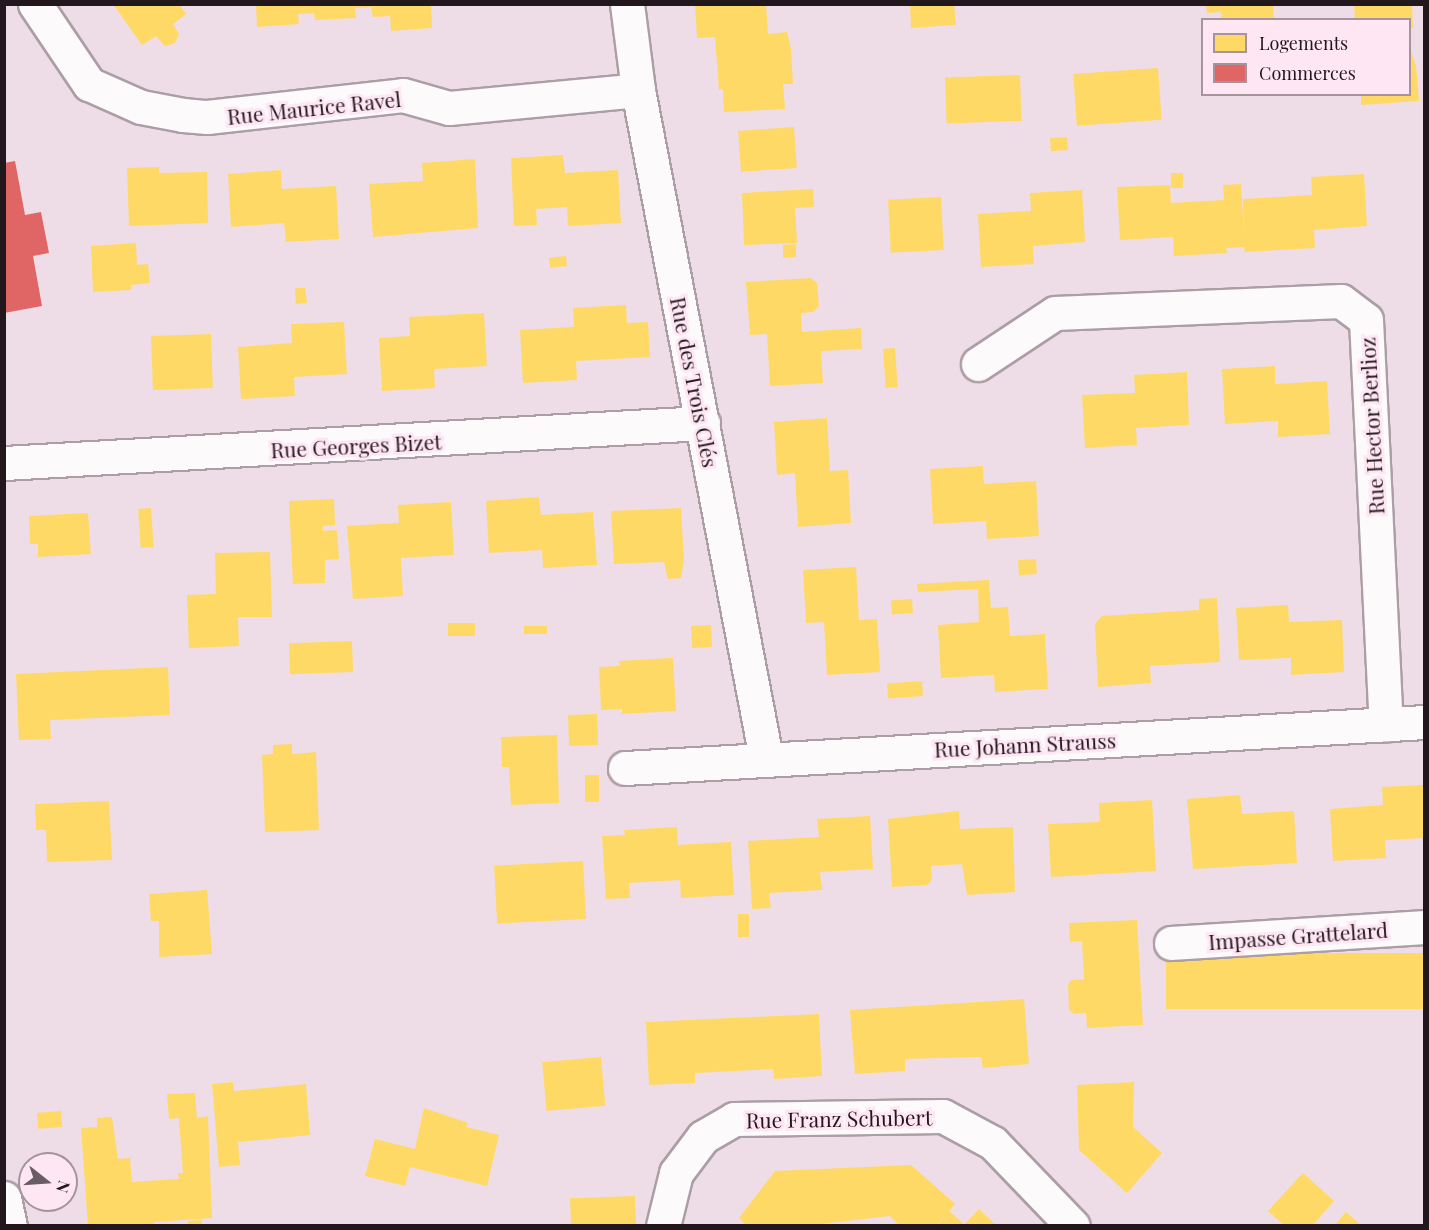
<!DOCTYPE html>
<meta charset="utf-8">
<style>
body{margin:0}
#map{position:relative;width:1429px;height:1230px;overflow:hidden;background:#eedde6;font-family:"Playfair Display",serif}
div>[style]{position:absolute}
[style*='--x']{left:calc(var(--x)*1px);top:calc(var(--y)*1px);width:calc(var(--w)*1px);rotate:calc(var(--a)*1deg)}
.homes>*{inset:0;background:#ffd966;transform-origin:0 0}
.shops>*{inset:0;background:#e06666}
.roads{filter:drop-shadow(2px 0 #ab9ea5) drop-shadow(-2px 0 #ab9ea5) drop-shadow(0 2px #ab9ea5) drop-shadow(0 -2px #ab9ea5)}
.minor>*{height:33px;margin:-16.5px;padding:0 16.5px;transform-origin:16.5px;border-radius:16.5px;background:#fcfafb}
.major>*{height:33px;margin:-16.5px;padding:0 16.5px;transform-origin:16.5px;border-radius:16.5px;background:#fcfafb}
span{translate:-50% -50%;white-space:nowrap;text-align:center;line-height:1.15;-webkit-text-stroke:6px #fee6f3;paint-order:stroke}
.street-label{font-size:21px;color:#21171c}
.frame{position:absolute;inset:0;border:6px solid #21171c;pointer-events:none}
.legend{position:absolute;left:1201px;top:18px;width:210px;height:78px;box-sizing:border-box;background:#fee6f3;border:2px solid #a6939d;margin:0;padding:8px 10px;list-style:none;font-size:18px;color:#21171c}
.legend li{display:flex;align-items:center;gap:12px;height:30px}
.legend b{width:30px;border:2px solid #a6939d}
.north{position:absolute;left:18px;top:1152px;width:60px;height:60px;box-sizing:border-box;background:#fee6f3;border:2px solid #a6939d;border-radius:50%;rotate:107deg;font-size:16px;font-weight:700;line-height:24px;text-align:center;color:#21171c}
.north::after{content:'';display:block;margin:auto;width:21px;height:27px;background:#695c63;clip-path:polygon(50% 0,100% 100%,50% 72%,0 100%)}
</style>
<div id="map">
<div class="homes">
<div style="clip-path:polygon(113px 4px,179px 4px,186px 14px,173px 24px,179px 34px,175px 43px,165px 46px,156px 36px,142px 45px)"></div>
<div style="clip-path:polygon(256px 4px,431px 4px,432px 28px,391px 31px,390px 16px,373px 17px,371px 7px,355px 8px,356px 18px,315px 20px,314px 13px,298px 14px,299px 24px,257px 27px)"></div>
<div style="clip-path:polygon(695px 4px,766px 4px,768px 34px,787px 32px,791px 49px,793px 84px,783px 84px,785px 109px,724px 112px,723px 89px,719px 90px,715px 37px,697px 38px)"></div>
<div style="clip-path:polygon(910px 4px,954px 4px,956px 25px,911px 28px)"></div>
<div style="clip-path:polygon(1206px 4px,1273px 4px,1274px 20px,1222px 20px,1221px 12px,1207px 13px)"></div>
<div style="clip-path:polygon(1354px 4px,1412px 4px,1413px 28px,1410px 28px,1410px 20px,1355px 20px)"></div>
<div style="clip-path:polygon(1410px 48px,1416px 66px,1419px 101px,1361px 105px,1361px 94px,1410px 94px)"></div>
<div style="left:1158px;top:68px;width:52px;height:85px;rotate:86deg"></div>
<div style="left:1020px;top:75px;width:46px;height:75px;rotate:88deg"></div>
<div style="left:794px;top:127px;width:41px;height:56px;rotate:86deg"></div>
<div style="left:1067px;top:137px;width:13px;height:17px;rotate:86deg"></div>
<div style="clip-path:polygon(563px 155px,565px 173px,618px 170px,621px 223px,568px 226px,567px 207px,536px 209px,537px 225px,514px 226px,511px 158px)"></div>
<div style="clip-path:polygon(475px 159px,478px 228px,373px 237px,369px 184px,423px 181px,422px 163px)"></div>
<div style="clip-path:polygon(159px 167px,159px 173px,207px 172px,208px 223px,129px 226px,127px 168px)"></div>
<div style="clip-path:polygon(281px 170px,282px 189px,336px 186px,339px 239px,286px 242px,284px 223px,231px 227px,228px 174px)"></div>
<div style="left:1171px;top:173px;width:12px;height:15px"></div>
<div style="clip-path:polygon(1364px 174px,1367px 226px,1314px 230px,1315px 248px,1245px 252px,1244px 247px,1226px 248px,1227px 253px,1174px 256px,1173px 237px,1120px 240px,1117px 187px,1170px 185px,1171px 203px,1224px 200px,1223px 185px,1241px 184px,1244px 233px,1243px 199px,1312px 195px,1311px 177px)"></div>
<div style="clip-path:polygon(813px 189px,814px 207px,795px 208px,797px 243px,744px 245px,742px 193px)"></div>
<div style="clip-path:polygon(1082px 190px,1085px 242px,1033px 246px,1034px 264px,981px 267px,978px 214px,1031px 211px,1030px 193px)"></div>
<div style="left:941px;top:197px;width:53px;height:53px;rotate:87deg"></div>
<div style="clip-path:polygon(136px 243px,137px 265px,148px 264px,150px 283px,131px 285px,131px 290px,93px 292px,91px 246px)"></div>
<div style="clip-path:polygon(796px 244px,796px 257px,783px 258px,783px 245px)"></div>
<div style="left:566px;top:256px;width:10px;height:17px;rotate:84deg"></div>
<div style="clip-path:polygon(811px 278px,817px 283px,819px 306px,813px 312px,801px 313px,802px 332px,861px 328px,862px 349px,821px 351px,823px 383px,770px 386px,767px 334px,750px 335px,746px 282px)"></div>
<div style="clip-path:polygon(295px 288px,305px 288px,307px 303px,296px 304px)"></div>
<div style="clip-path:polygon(626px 305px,627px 323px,648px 322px,650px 357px,576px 361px,577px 380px,523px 383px,520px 330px,574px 327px,573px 308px)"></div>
<div style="clip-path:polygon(484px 313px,487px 366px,434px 369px,435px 388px,382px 391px,379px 338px,410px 336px,409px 317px)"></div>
<div style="clip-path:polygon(344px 322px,347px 374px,294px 377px,295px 396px,241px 399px,238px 347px,292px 343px,291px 324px)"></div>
<div style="left:211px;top:334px;width:54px;height:60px;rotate:88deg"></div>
<div style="left:895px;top:348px;width:39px;height:12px;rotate:86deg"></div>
<div style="clip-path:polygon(1275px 366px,1275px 384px,1327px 381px,1330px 434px,1278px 437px,1278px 421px,1225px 424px,1222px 369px)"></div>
<div style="clip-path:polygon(1187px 372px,1189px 425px,1136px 428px,1137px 445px,1085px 448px,1082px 395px,1135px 393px,1134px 375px)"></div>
<div style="clip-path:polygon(827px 418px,830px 471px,848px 470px,851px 523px,798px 527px,795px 473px,777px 475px,774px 422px)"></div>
<div style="clip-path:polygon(983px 466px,984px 484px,1036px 481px,1039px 536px,987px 539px,986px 521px,933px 524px,930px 469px)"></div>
<div style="clip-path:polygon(539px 497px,541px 515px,593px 512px,597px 565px,543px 568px,542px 550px,489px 553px,486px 501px)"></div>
<div style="clip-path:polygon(334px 499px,335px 525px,323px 526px,323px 531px,337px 530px,339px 559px,325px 560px,325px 583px,293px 584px,289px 501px)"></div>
<div style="clip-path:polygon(451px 502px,454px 555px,401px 558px,403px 596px,353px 599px,347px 526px,399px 523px,398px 505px)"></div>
<div style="left:151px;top:508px;width:39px;height:13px;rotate:86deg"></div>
<div style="clip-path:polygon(681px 508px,684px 561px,681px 578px,668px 579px,664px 562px,614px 564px,611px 511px)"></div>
<div style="clip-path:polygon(88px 513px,91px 554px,38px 557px,38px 544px,30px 544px,29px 516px)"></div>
<div style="clip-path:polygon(270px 552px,272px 617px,238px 617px,239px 646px,189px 648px,187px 595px,216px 594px,215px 553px)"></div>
<div style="left:1036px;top:559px;width:15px;height:18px;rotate:86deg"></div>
<div style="clip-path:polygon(856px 567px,859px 620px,877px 619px,880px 672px,827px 675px,824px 622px,806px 623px,803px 570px)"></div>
<div style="clip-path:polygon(989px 580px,991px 608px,1008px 607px,1010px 636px,1045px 634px,1048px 689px,995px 692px,994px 675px,941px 678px,938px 625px,979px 622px,978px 589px,918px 592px,917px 584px)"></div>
<div style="clip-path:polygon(1217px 598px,1220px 662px,1150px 666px,1151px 683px,1098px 687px,1095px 624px,1102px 616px,1199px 610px,1199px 599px)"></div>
<div style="left:912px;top:599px;width:14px;height:21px;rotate:86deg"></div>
<div style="clip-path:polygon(1288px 605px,1289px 622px,1342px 620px,1344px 672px,1291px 675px,1291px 658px,1239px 660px,1236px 608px)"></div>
<div style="left:475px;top:623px;width:13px;height:27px;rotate:90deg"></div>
<div style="left:711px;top:625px;width:22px;height:20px;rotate:87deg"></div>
<div style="left:524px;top:626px;width:23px;height:8px"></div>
<div style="left:352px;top:641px;width:31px;height:63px;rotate:88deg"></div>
<div style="clip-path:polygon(673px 658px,676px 711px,622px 714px,622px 709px,601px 710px,599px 667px,620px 666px,619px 661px)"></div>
<div style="clip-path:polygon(168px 667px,170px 715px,50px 720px,51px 739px,19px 740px,16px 674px)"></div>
<div style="left:922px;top:681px;width:15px;height:35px;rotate:86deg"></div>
<div style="left:597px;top:714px;width:31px;height:29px;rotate:88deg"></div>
<div style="clip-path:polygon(557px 735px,559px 803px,511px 805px,509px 767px,502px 767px,501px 737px)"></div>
<div style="clip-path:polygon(292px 744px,292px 754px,316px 752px,319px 830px,265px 832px,262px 755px,273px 754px,273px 745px)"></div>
<div style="left:585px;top:775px;width:14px;height:27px"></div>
<div style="clip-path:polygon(1424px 785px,1424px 838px,1385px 840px,1386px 858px,1333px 861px,1330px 809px,1383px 805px,1382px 787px)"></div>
<div style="clip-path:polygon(1240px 795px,1242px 814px,1294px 811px,1297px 863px,1193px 869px,1187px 799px)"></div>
<div style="clip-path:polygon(1152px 800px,1156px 871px,1051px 877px,1048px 824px,1100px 822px,1099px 803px)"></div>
<div style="clip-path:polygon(109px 801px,112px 860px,47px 862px,46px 830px,36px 830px,35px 804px)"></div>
<div style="clip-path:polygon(959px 811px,960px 829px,1013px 827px,1015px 892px,967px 895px,962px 864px,931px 866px,932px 880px,927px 885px,892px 887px,888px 819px)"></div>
<div style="clip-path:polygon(870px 816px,873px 869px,820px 872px,822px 890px,769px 893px,771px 908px,752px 909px,748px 841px,819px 837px,817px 819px)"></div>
<div style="clip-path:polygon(677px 827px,678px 845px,731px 842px,734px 895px,681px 898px,680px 880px,629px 883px,630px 898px,606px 899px,602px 836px,625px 835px,624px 830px)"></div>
<div style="left:583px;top:861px;width:58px;height:89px;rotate:87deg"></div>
<div style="clip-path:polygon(207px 890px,212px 954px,159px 957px,159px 921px,151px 921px,149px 894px)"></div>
<div style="left:738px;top:914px;width:11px;height:23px"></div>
<div style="clip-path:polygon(1137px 920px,1143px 1025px,1087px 1028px,1086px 1013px,1074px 1014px,1069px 1010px,1068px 984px,1072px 980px,1084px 979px,1082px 941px,1070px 942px,1069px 923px)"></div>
<div style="left:1424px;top:953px;width:56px;height:258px;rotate:90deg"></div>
<div style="clip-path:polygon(1024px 999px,1029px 1064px,983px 1068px,981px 1057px,905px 1059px,905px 1071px,855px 1074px,850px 1010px)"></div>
<div style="clip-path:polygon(819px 1014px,822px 1076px,774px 1079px,773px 1069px,695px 1073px,695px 1083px,649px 1085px,646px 1022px)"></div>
<div style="left:601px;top:1057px;width:49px;height:59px;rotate:85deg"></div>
<div style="clip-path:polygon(233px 1082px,234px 1091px,306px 1084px,310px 1135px,238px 1142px,240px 1165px,219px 1167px,212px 1084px)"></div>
<div style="clip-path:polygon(1134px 1082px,1133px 1127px,1162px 1153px,1127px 1193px,1079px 1150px,1077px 1085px)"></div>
<div style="clip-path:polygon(195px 1093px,197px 1118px,208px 1116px,212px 1218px,154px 1222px,154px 1226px,88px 1226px,81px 1128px,97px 1127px,97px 1118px,112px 1117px,118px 1159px,130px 1158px,132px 1182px,179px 1179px,178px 1173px,183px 1173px,179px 1118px,169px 1119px,167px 1094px)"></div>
<div style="clip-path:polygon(424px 1108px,468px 1123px,466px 1127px,499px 1135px,487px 1186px,410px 1167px,405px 1186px,365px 1176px,375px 1139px,415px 1149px)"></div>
<div style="left:61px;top:1111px;width:16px;height:24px;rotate:86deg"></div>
<div style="clip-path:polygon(911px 1165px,955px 1204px,949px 1211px,963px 1223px,960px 1226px,937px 1226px,947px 1213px,936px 1226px,900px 1226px,890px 1216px,803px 1226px,747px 1226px,739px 1218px,775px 1171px)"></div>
<div style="clip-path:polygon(1303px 1173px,1334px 1201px,1312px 1226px,1285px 1226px,1268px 1211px)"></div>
<div style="left:635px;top:1196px;width:30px;height:65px;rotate:88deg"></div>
<div style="clip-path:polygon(979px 1209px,997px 1226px,963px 1226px)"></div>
<div style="clip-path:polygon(1346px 1212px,1362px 1226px,1334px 1226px)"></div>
<div style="clip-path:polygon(202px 1220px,202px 1226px,188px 1226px,188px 1221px)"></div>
</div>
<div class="shops">
<div style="clip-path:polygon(15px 161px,25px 215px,41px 212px,49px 253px,33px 256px,42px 306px,4px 313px,4px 163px)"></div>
</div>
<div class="roads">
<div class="minor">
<div style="--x:35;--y:4;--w:97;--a:56"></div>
<div style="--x:89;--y:84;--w:57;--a:23.9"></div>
<div style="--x:141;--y:107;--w:43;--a:10.8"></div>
<div style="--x:183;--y:115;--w:24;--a:5"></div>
<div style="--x:207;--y:117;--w:197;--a:-6.4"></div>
<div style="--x:403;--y:95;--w:48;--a:15.8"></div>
<div style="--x:449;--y:108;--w:190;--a:-5.4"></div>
<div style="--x:627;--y:4;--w:87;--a:82.7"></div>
<div style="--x:638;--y:90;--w:680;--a:79.15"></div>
<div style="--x:978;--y:364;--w:92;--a:-33.5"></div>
<div style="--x:1055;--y:313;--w:286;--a:-2.4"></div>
<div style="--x:1341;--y:301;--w:31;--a:37"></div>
<div style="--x:1366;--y:320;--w:405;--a:87.2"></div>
<div style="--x:4;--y:463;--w:700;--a:-3.28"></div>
<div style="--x:625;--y:768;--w:800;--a:-3.29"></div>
<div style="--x:1171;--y:943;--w:254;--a:-3.6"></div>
<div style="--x:663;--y:1226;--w:55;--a:-76.2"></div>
<div style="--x:676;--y:1173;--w:45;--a:-53.1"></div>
<div style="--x:703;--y:1137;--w:36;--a:-30"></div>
<div style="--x:734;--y:1119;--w:209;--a:-0.8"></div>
<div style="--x:943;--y:1116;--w:57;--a:28.4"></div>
<div style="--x:993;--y:1143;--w:115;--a:46.1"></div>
</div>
<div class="major">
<div style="--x:4;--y:1198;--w:29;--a:78"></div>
</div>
</div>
<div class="street-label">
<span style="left:314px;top:107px;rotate:-6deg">Rue Maurice Ravel</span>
<span style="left:695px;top:382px;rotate:79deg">Rue des Trois Clés</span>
<span style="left:1371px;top:426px;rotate:-93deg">Rue Hector Berlioz</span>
<span style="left:356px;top:445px;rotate:-3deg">Rue Georges Bizet</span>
<span style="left:1025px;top:744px;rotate:-3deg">Rue Johann Strauss</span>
<span style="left:1298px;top:935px;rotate:-4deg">Impasse Grattelard</span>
<span style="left:839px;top:1118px;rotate:-1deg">Rue Franz Schubert</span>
</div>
<div class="frame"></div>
<ul class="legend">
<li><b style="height:16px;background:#ffd966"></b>Logements</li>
<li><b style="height:16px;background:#e06666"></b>Commerces</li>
</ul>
<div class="north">N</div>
</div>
